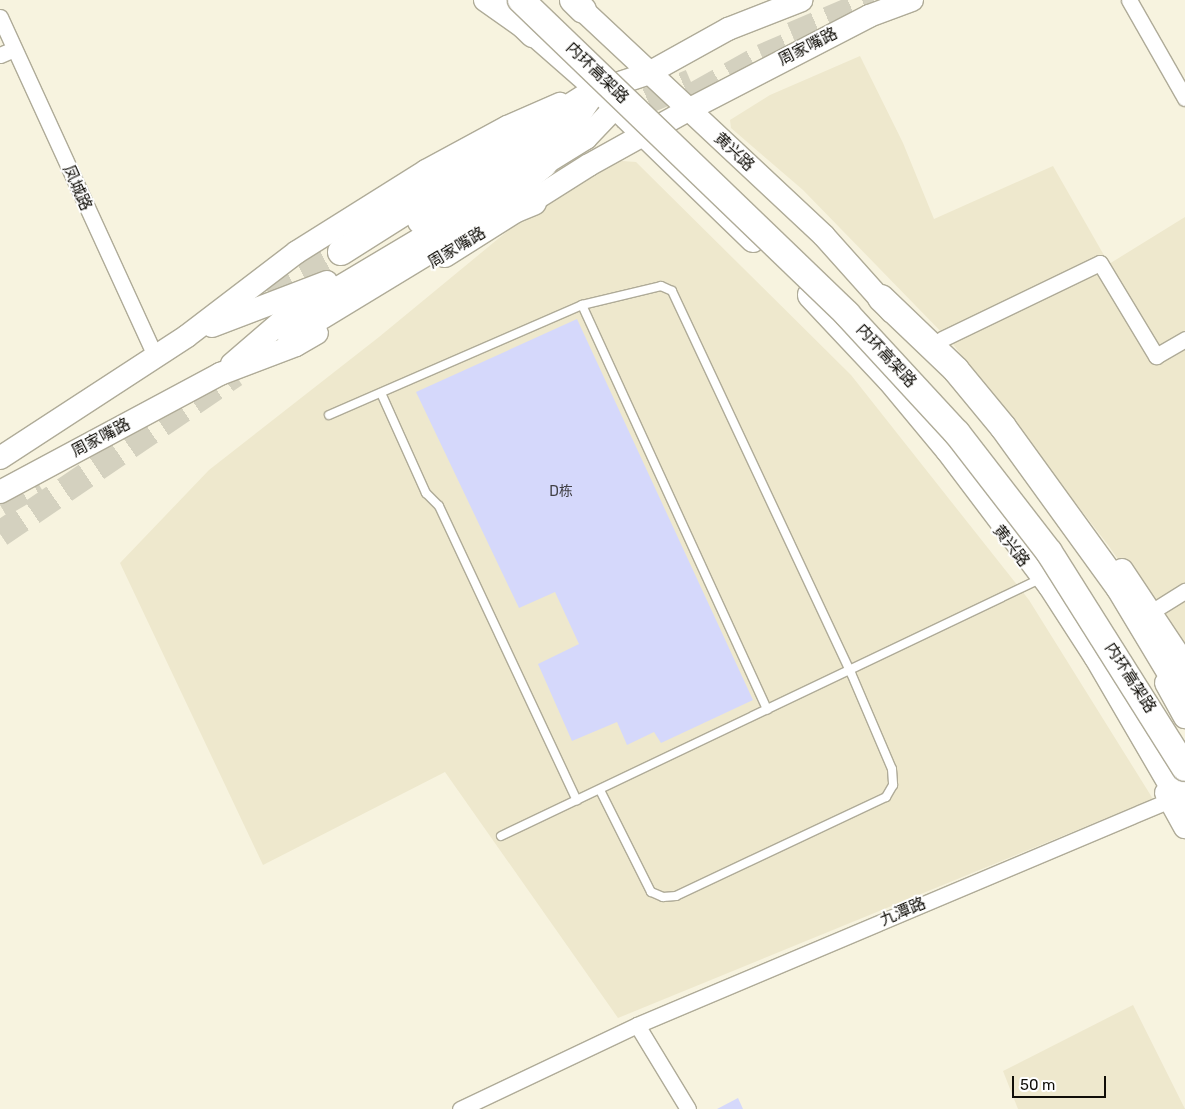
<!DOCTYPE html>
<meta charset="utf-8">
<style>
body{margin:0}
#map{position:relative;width:1185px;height:1109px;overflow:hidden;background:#f7f3df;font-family:Rubik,"Noto Sans SC",sans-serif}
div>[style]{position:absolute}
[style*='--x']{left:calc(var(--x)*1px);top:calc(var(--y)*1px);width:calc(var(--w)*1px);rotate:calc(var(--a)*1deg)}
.built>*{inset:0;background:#eee8cd}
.building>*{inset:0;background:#d5d8fb}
.highway-tunnel>*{height:26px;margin-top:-13px;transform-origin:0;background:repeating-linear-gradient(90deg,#d4d1bf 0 26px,transparent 0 39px)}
.roads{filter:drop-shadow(1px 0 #afab98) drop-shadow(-1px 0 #afab98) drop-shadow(0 1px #afab98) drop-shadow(0 -1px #afab98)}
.lane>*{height:8px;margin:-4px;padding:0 4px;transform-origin:4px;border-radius:4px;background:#fff}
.street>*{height:15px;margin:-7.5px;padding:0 7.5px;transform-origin:7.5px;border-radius:7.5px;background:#fff}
.primary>*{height:22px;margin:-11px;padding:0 11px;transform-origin:11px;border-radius:11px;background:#fff}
.highway>*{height:26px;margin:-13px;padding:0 13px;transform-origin:13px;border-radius:13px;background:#fff}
.bridges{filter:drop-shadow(1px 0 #afab98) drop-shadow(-1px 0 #afab98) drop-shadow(0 1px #afab98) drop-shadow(0 -1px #afab98)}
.highway-bridge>*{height:26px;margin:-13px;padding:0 13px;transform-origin:13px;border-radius:13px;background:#fff}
span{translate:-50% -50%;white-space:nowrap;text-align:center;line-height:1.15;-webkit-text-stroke:4px #fff;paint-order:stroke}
.number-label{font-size:14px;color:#414045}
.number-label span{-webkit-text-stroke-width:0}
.street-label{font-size:16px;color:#100e08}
.scale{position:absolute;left:1012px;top:1076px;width:94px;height:22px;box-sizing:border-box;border:2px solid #100e08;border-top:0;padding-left:6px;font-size:15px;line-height:18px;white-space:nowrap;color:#100e08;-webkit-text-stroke:4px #fff;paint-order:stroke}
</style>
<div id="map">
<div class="built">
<div style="clip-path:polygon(860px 56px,903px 143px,934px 219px,1053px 166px,1109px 264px,1185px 217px,1185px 656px,1108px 545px,952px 343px,803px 190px,731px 128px,730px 120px,770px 95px)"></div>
<div style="clip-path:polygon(595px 159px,636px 162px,851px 375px,1029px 600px,1153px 799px,618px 1018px,445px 772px,263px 865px,120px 563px,209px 470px,379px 337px)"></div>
<div style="clip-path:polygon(1133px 1005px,1185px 1109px,1018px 1109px,1003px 1071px)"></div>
</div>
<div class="building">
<div style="clip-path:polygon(577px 319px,753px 700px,661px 743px,654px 732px,627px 745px,617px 722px,572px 741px,538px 664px,579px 644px,555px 592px,519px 608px,416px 392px)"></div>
<div style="clip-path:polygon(738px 1098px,743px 1109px,717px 1109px)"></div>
</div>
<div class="highway-tunnel">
<div style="--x:792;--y:35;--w:89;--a:-23.1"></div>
<div style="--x:696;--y:94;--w:76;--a:-29.3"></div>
<div style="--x:762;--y:57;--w:56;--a:-23.3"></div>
<div style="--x:612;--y:116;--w:86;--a:-23.3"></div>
<div style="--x:234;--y:311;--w:122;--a:-28.9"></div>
<div style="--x:0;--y:505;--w:44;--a:-30.1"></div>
<div style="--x:0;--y:534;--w:284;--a:-34.2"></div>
</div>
<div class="roads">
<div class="lane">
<div style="--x:582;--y:305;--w:445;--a:65.4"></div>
<div style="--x:381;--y:393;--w:110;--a:65.8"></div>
<div style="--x:426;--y:493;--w:18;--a:45"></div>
<div style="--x:439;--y:506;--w:325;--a:64.9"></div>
<div style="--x:329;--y:415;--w:276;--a:-23.5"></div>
<div style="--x:582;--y:305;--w:81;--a:-13.5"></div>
<div style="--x:661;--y:286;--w:12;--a:24"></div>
<div style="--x:672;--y:291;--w:422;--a:64.9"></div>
<div style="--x:851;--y:673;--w:104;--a:66.9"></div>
<div style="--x:892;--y:769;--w:16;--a:86"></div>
<div style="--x:893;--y:785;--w:14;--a:120"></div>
<div style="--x:886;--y:797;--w:232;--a:154.8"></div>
<div style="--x:676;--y:896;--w:13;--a:176"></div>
<div style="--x:663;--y:897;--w:13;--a:-157"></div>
<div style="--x:651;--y:892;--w:114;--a:-116.6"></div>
<div style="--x:501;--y:836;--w:595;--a:-25.49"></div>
</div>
<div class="street">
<div style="--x:1129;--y:0;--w:113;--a:60.3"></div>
<div style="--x:0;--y:17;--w:374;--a:65.4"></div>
<div style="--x:0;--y:55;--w:15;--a:-23"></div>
<div style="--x:942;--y:339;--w:175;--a:-25.7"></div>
<div style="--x:1100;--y:263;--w:109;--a:58.9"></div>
<div style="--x:1156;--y:356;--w:34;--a:-30"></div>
<div style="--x:1151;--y:612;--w:40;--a:-32"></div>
<div style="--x:637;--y:1025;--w:98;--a:58.7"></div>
<div style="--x:460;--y:1109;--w:196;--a:-25.4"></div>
<div style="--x:637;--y:1025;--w:579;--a:-22.89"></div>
</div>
<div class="primary">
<div style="--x:485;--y:0;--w:59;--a:35.3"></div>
<div style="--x:533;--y:34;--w:85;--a:41.2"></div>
<div style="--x:597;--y:90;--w:217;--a:44.1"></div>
<div style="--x:572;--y:0;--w:345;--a:43.1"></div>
<div style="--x:824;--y:236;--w:102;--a:48.2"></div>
<div style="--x:595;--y:91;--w:55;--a:-18.1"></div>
<div style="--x:647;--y:74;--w:93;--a:-29.1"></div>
<div style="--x:728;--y:29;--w:79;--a:-21.4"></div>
<div style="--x:528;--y:174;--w:68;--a:-31.8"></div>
<div style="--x:586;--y:138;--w:55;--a:-46.5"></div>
<div style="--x:419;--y:222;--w:131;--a:-30.7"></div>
<div style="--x:532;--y:155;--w:60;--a:-39.6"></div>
<div style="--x:578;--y:117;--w:27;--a:-56"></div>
<div style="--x:445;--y:256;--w:170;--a:-32.3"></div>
<div style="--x:589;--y:165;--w:113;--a:-29.1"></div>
<div style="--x:688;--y:110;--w:204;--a:-27.4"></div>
<div style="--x:869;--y:16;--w:46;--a:-20.4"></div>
<div style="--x:212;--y:326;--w:123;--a:-20.9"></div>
<div style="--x:232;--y:364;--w:65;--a:-40.6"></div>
<div style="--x:281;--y:322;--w:236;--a:-30.8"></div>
<div style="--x:0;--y:458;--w:223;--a:-33.1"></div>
<div style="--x:187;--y:336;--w:138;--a:-37.4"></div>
<div style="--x:297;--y:252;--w:152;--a:-32.1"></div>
<div style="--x:426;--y:171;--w:92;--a:-28.5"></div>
<div style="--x:507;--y:127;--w:58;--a:-23.5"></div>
<div style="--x:0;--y:492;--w:250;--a:-28.2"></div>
<div style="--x:220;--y:374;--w:81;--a:-20.9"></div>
<div style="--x:296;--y:345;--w:24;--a:-30"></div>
<div style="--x:1122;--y:570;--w:114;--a:56.4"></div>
<div style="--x:1166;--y:683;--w:39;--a:61"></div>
<div style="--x:1166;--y:793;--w:39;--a:61"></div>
</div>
<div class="highway">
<div style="--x:498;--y:0;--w:49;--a:44.2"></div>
<div style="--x:573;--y:0;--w:14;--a:45"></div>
<div style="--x:487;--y:221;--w:50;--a:-22.4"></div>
<div style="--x:341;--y:252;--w:303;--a:-32.3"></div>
<div style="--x:811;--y:295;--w:115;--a:46.8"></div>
<div style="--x:890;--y:379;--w:92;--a:50.3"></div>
<div style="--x:949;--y:450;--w:169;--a:52.9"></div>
<div style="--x:1051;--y:585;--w:85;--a:57.1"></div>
<div style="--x:1097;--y:656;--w:175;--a:59.8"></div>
<div style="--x:881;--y:298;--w:104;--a:43.8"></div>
<div style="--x:956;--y:370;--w:74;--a:50.5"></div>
<div style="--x:1003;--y:427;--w:198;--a:54.1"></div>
<div style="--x:1119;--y:587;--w:128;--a:59"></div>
<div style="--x:290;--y:335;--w:197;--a:-31.3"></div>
<div style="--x:458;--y:233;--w:110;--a:-38.7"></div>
</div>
</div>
<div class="bridges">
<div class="highway-bridge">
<div style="--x:521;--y:0;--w:453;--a:43.9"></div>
<div style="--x:847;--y:314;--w:162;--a:47.3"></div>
<div style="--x:957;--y:433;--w:150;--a:52.3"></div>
<div style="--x:1049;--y:552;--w:255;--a:57.8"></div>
</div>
</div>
<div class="number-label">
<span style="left:561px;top:492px">D栋</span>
</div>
<div class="street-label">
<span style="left:808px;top:47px;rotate:-27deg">周家嘴路</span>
<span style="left:597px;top:73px;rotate:44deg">内环高架路</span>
<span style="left:734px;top:152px;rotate:43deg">黄兴路</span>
<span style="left:77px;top:188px;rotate:66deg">凤城路</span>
<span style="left:457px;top:248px;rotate:-31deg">周家嘴路</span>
<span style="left:886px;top:356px;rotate:47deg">内环高架路</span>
<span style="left:101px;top:438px;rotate:-28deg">周家嘴路</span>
<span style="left:1011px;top:546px;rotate:52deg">黄兴路</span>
<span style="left:1130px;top:678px;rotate:57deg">内环高架路</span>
<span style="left:903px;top:912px;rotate:-23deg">九潭路</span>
</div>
<div class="scale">50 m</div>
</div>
